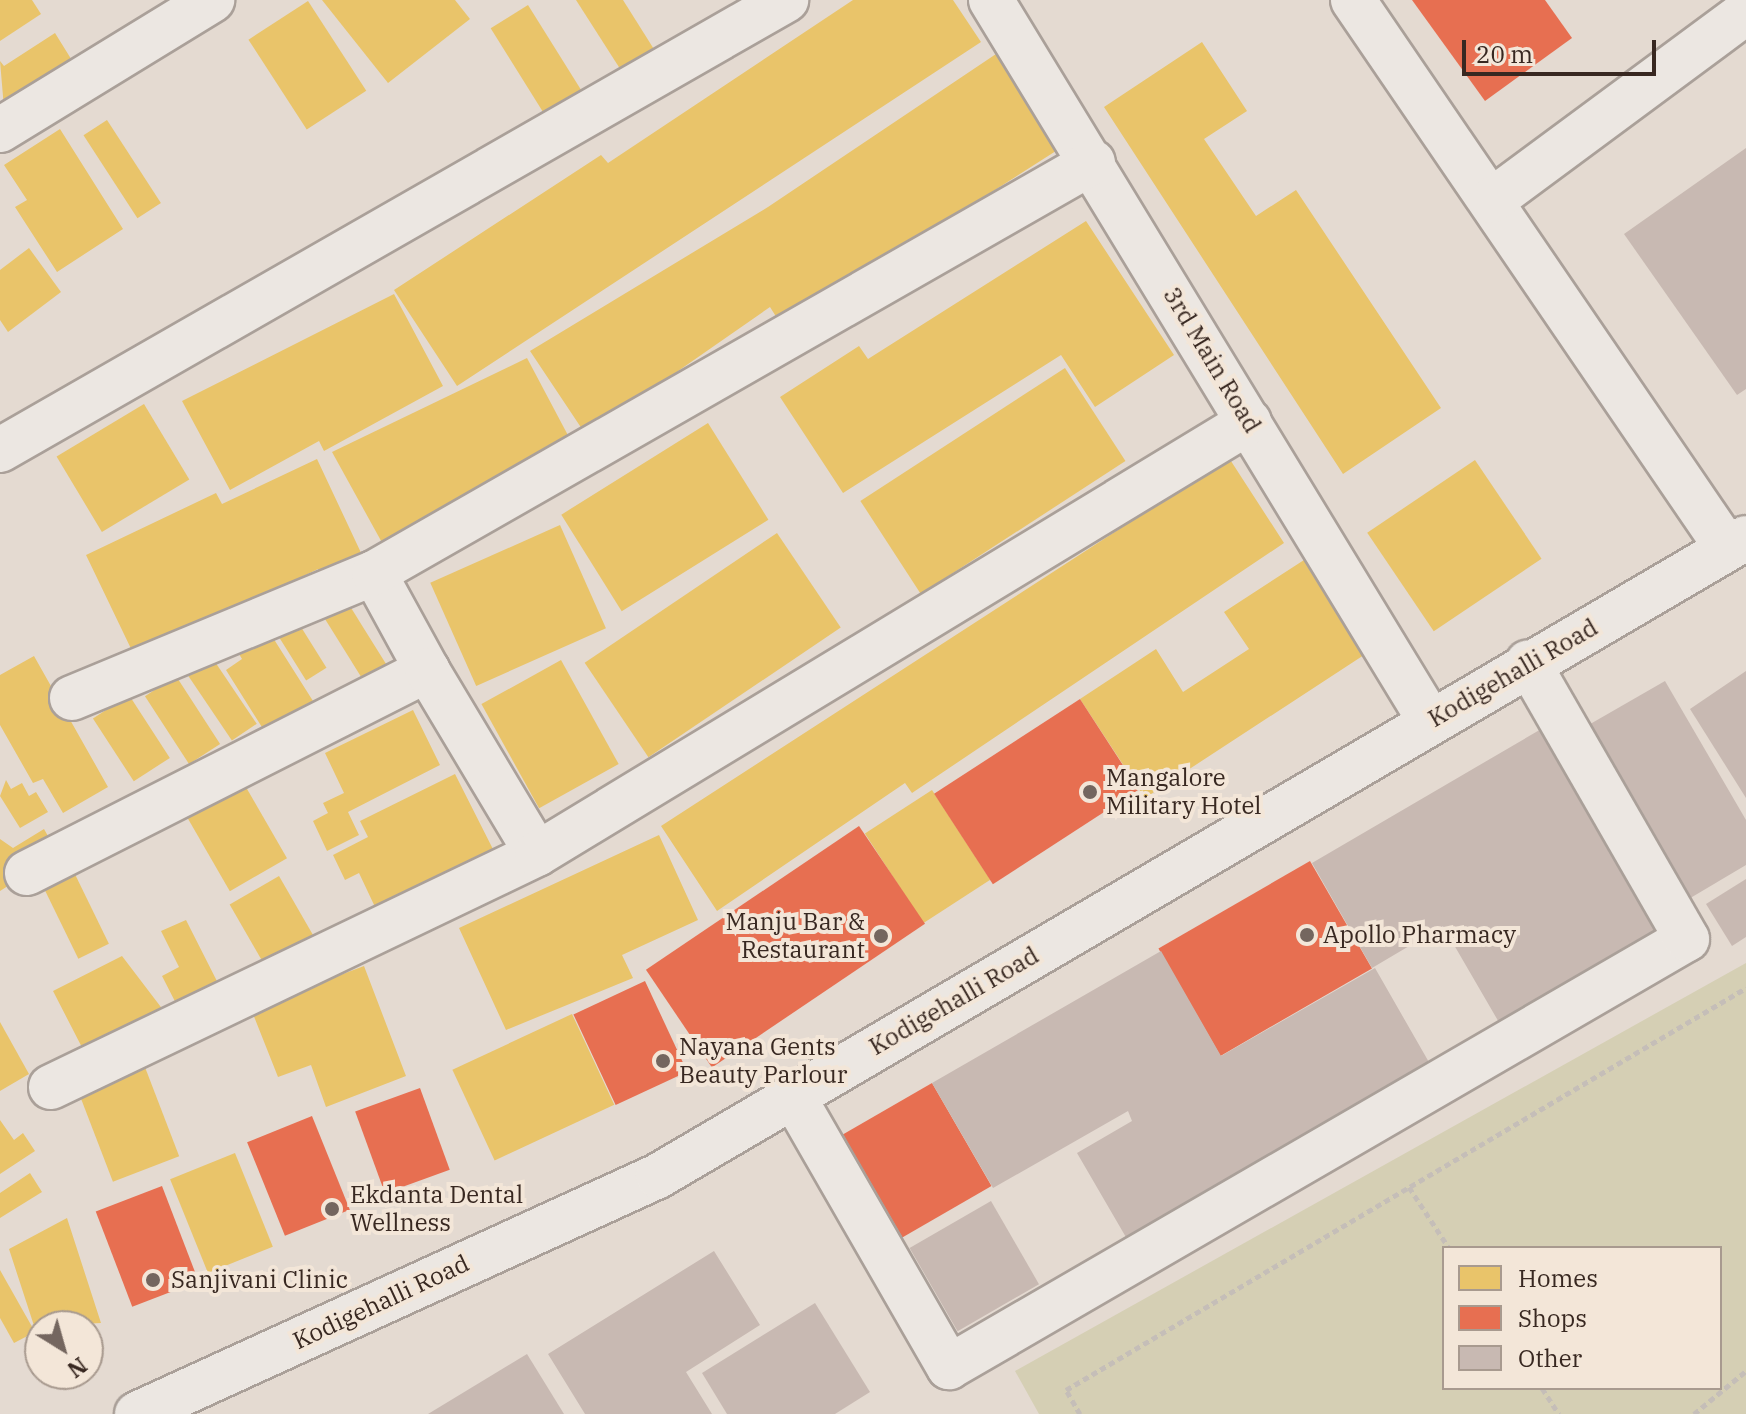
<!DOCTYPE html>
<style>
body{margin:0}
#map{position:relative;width:1746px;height:1414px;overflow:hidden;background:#e4dad1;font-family:"IBM Plex Serif",serif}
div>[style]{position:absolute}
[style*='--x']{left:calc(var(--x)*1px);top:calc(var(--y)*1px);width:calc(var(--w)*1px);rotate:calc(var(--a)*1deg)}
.green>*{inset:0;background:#d5cfb4}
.homes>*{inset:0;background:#e9c46a;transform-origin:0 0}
.shops>*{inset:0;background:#e76f51;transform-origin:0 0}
.building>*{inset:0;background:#c8b9b2;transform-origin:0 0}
.path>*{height:5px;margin-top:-2.5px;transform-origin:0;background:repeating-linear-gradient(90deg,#c5beb8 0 6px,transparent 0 10px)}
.roads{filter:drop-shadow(2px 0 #aaa099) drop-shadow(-2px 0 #aaa099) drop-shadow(0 2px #aaa099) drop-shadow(0 -2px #aaa099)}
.street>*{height:44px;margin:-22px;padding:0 22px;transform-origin:22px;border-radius:22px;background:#ece7e2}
.secondary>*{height:44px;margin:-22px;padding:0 22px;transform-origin:22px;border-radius:22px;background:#ece7e2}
.dots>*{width:22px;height:22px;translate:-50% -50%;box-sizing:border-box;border:4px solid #f3e6d8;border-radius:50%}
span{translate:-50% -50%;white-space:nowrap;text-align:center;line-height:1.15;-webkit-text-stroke:8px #f3e6d8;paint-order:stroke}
.street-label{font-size:24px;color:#382821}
.poi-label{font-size:24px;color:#382821}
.left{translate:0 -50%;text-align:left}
.right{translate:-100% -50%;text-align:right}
.legend{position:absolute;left:1442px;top:1246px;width:280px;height:144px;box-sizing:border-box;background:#f3e6d8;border:2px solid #a89a8f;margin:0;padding:10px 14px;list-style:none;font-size:24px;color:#382821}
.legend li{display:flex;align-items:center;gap:16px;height:40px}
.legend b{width:40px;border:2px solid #a89a8f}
.north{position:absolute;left:24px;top:1310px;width:80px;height:80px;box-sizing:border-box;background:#f3e6d8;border:2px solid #a89a8f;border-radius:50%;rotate:143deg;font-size:22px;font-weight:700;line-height:32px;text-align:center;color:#382821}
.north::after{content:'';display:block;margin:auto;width:28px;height:36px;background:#74665f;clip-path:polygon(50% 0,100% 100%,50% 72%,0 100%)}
.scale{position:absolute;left:1462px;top:40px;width:194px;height:36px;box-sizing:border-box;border:4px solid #382821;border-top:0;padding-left:10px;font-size:24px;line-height:28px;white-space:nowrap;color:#382821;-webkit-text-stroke:6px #f3e6d8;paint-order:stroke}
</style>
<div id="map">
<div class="green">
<div style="clip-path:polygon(evenodd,1746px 963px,1746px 1414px,1039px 1414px,1015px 1371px,1746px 963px,1444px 1248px,1720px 1248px,1720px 1388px,1444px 1388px,1444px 1248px)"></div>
</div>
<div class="homes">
<div style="clip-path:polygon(0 0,32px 0,41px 14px,0 41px)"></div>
<div style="clip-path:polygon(322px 0,455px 0,470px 19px,388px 83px)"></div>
<div style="clip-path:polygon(576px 0,623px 0,657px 54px,624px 75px)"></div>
<div style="clip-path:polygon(853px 0,953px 0,981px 42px,457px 386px,394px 290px,601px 155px,608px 163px)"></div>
<div style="left:308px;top:1px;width:107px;height:71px;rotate:57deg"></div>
<div style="left:528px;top:5px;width:102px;height:44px;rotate:58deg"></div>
<div style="clip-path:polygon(55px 33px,73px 62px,4px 108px,0 61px,4px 66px)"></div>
<div style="clip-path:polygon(1202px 42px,1247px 111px,1204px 139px,1256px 216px,1296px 190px,1441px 408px,1343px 474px,1104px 107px)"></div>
<div style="clip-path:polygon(996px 54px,1059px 149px,782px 326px,770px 307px,586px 435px,530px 351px,768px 207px)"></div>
<div style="left:107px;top:120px;width:99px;height:28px;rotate:57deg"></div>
<div style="clip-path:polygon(60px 129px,123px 229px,57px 272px,15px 207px,27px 200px,4px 165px)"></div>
<div style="clip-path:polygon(1086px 221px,1174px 355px,1095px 407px,1061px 355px,843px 493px,780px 397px,859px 346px,868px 359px)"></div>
<div style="clip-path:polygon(29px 248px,61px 292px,8px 332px,0 320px,0 270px)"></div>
<div style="clip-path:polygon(394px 294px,443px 386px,324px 451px,319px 441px,230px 490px,182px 401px)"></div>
<div style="clip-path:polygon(527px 358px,571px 441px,385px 548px,332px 452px)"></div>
<div style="left:1065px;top:368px;width:111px;height:244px;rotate:57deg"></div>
<div style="left:144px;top:404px;width:88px;height:102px;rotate:59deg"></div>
<div style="left:708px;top:423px;width:114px;height:173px;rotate:58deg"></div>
<div style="clip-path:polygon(1229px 458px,1284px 543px,912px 793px,905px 783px,717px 911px,661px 826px)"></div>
<div style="clip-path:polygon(317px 459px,363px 557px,321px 577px,318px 569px,135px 657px,86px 555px,216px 493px,222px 504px)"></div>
<div style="left:1475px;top:460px;width:119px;height:130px;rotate:56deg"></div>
<div style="left:560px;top:525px;width:113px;height:142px;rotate:66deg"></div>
<div style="left:777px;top:533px;width:114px;height:232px;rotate:56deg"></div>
<div style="clip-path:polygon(1304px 560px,1364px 655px,1145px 798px,1080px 699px,1156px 649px,1183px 692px,1249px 649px,1224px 612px)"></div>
<div style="left:343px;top:595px;width:88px;height:28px;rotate:58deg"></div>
<div style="left:291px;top:611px;width:67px;height:24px;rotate:58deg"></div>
<div style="clip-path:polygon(263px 622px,313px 701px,265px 732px,226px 670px,242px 659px,232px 642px)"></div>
<div style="left:207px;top:650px;width:89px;height:30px;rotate:56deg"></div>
<div style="clip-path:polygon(34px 656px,108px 787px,63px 813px,43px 779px,33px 783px,0 725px,0 675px)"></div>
<div style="left:561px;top:660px;width:119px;height:91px;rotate:61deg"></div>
<div style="left:176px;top:676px;width:81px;height:37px;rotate:57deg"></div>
<div style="left:129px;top:695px;width:75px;height:43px;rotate:57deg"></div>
<div style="clip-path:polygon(413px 710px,440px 765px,348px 812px,359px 835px,327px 851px,313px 821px,328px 813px,323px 803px,344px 793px,325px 753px)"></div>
<div style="clip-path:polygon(455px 774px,502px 867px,384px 926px,359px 873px,345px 880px,333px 855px,368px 837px,360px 821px)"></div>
<div style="clip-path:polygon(6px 780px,11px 789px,22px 783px,29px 796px,36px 792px,48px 812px,20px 828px,0 796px)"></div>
<div style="left:243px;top:782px;width:88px;height:66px;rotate:60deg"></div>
<div style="left:932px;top:790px;width:107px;height:80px;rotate:57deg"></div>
<div style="clip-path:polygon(44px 829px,53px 845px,5px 875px,11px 884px,0 891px,0 839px,13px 848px)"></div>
<div style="clip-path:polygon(659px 835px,698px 920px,622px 955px,633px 978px,506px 1030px,459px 928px)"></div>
<div style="left:69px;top:862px;width:91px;height:34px;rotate:64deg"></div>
<div style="left:279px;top:876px;width:83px;height:57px;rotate:60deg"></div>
<div style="clip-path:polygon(186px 920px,225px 997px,184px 1019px,162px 976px,179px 967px,161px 931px)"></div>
<div style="clip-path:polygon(122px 956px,170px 1019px,127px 1041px,121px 1029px,109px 1035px,89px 1061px,53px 991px)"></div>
<div style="clip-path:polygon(364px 966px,406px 1076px,326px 1107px,311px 1065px,278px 1077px,251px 1009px)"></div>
<div style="left:572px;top:1014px;width:100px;height:132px;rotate:65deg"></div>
<div style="clip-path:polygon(0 1022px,29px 1074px,0 1091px)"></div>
<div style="left:143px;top:1062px;width:101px;height:71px;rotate:69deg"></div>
<div style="clip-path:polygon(0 1120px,14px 1140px,23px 1133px,35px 1151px,0 1174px)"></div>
<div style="left:235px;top:1153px;width:101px;height:70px;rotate:68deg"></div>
<div style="clip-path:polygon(30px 1173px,42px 1192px,0 1218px,0 1193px)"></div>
<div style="clip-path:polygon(67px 1218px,101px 1323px,40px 1326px,39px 1341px,9px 1249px)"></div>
<div style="clip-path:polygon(0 1270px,35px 1332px,14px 1343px,0 1318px)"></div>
</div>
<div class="shops">
<div style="clip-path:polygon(1412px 0,1545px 0,1572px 38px,1485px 101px)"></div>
<div style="left:1080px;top:699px;width:108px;height:174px;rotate:57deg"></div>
<div style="left:859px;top:826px;width:118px;height:257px;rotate:56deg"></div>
<div style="left:1310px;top:861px;width:124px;height:175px;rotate:60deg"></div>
<div style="left:645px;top:981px;width:100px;height:79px;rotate:65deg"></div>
<div style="left:932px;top:1083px;width:119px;height:103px;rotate:60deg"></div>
<div style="left:420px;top:1088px;width:87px;height:69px;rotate:70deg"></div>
<div style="left:312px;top:1116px;width:101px;height:70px;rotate:68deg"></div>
<div style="left:162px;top:1186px;width:102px;height:71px;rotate:69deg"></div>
</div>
<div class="building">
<div style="clip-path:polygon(1746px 148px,1746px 389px,1737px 395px,1624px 234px)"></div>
<div style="clip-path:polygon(1746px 671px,1746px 798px,1690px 709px)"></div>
<div style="clip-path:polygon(1665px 681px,1746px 820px,1746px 865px,1687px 900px,1585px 727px)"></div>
<div style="clip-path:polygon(1543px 728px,1664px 937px,1504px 1031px,1443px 926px,1372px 968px,1312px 863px)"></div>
<div style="clip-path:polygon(1746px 879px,1746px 937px,1732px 946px,1706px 904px)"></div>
<div style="clip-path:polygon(1161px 951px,1221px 1056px,1375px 968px,1430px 1064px,1266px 1167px,1127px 1239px,1077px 1153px,1132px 1121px,1128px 1111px,993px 1188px,932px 1083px)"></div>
<div style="left:991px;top:1201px;width:96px;height:94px;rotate:60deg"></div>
<div style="clip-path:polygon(714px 1251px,760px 1325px,686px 1372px,712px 1414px,585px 1414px,548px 1354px)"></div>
<div style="clip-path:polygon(815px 1303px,870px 1392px,835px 1414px,727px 1414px,702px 1373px)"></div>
<div style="clip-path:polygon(527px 1354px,564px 1414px,428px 1414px)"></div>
</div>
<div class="path">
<div style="--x:1409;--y:1187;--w:73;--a:56.7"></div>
<div style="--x:1542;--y:1388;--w:31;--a:57"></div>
<div style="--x:1080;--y:1414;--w:28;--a:-120"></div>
<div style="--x:1066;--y:1390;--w:790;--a:-30.59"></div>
<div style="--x:1694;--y:1414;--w:67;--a:-39.6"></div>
</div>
<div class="roads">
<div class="street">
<div style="--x:991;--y:0;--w:844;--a:58.66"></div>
<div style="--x:1353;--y:0;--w:663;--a:55.69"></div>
<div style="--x:0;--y:130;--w:249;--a:-31.5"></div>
<div style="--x:1491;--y:201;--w:312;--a:-36.5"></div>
<div style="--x:0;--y:450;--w:906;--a:-29.79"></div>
<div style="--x:374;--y:573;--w:111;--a:61.3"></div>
<div style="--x:72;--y:698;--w:327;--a:-22.5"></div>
<div style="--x:374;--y:573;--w:828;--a:-29.75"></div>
<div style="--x:27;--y:873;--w:449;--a:-26.9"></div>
<div style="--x:427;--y:670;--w:214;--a:59.1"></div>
<div style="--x:51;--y:1087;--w:539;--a:-25.61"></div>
<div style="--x:537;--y:854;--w:833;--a:-31.25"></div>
<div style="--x:793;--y:1096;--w:313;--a:60.1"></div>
<div style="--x:949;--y:1367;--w:853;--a:-30.11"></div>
<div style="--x:1687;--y:939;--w:319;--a:-119.9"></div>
</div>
<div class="secondary">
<div style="--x:137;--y:1414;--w:573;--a:-24.55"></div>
<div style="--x:658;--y:1176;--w:1261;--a:-30.39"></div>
</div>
</div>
<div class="dots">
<div style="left:1090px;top:792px;background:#74665f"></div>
<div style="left:1307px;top:935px;background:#74665f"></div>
<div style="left:881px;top:936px;background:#74665f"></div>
<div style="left:663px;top:1061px;background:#74665f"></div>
<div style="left:332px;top:1209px;background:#74665f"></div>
<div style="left:153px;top:1280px;background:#74665f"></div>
</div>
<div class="street-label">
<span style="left:1212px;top:360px;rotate:59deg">3rd Main Road</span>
<span style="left:1513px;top:673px;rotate:-30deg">Kodigehalli Road</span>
<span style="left:954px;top:1001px;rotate:-30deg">Kodigehalli Road</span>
<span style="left:381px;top:1302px;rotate:-25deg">Kodigehalli Road</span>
</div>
<div class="poi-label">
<span class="left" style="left:1106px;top:792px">Mangalore<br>Military Hotel</span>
<span class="right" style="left:865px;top:936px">Manju Bar &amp;<br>Restaurant</span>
<span class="left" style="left:1323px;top:935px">Apollo Pharmacy</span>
<span class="left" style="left:679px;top:1061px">Nayana Gents<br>Beauty Parlour</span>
<span class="left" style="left:350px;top:1209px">Ekdanta Dental<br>Wellness</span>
<span class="left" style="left:171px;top:1280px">Sanjivani Clinic</span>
</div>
<ul class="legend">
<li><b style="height:22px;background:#e9c46a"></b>Homes</li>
<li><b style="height:22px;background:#e76f51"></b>Shops</li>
<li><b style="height:22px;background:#c8b9b2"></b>Other</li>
</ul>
<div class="north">N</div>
<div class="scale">20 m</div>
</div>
